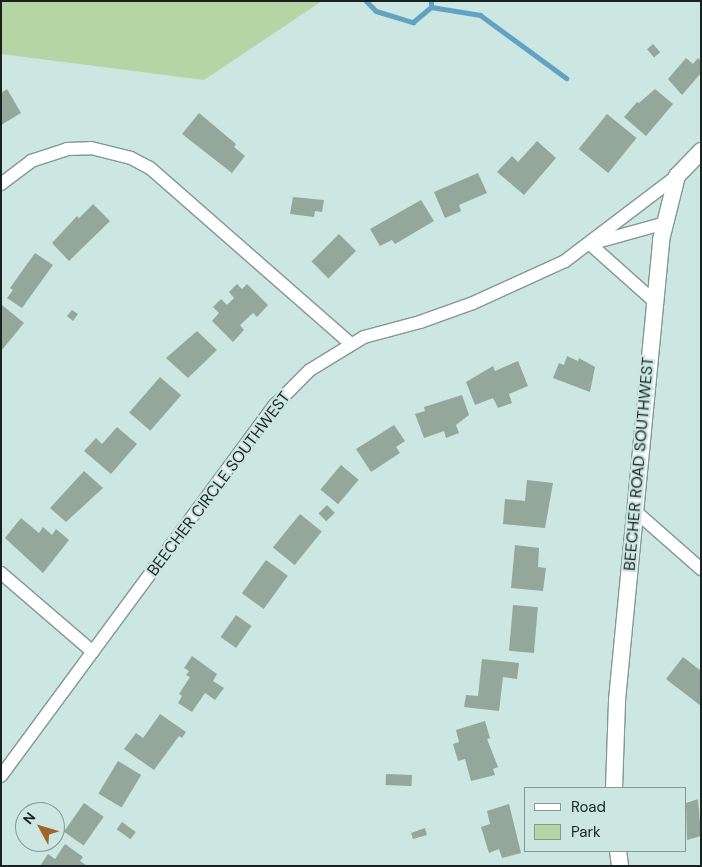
<!DOCTYPE html>
<style>
body{margin:0}
#map{position:relative;width:702px;height:867px;overflow:hidden;background:#cce6e1;font-family:"DM Sans",sans-serif}
div>[style]{position:absolute}
[style*='--x']{left:calc(var(--x)*1px);top:calc(var(--y)*1px);width:calc(var(--w)*1px);rotate:calc(var(--a)*1deg)}
.green>*{inset:0;background:#b5d6a4}
.stream>*{height:5px;margin:-2.5px;padding:0 2.5px;transform-origin:2.5px;border-radius:2.5px;background:#62a3c3}
.building>*{inset:0;background:#93a79b;transform-origin:0 0}
.roads{filter:drop-shadow(1px 0 #819995) drop-shadow(-1px 0 #819995) drop-shadow(0 1px #819995) drop-shadow(0 -1px #819995)}
.minor>*{height:12px;margin:-6px;padding:0 6px;transform-origin:6px;border-radius:6px;background:#fff}
.tertiary>*{height:16px;margin:-8px;padding:0 8px;transform-origin:8px;border-radius:8px;background:#fff}
span{translate:-50% -50%;white-space:nowrap;text-align:center;line-height:1.15;-webkit-text-stroke:4.5px #cce6e1;paint-order:stroke}
.street-label{font-size:16px;color:#182220}
.frame{position:absolute;inset:0;border:2px solid #182220;pointer-events:none}
.legend{position:absolute;left:524px;top:787px;width:162px;height:65px;box-sizing:border-box;background:#cce6e1;border:1px solid #849894;margin:0;padding:6px 9px;list-style:none;font-size:15px;color:#182220}
.legend li{display:flex;align-items:center;gap:10px;height:25px}
.legend b{width:25px;border:1px solid #849894}
.north{position:absolute;left:15px;top:802px;width:50px;height:50px;box-sizing:border-box;background:#cce6e1;border:1px solid #849894;border-radius:50%;rotate:309deg;font-size:14px;font-weight:700;line-height:20px;text-align:center;color:#182220}
.north::after{content:'';display:block;margin:auto;width:18px;height:22px;background:#a16527;clip-path:polygon(50% 0,100% 100%,50% 72%,0 100%)}
</style>
<div id="map">
<div class="green">
<div style="clip-path:polygon(1px 1px,322px 1px,204px 80px,1px 54px)"></div>
</div>
<div class="stream">
<div style="--x:366;--y:1;--w:14;--a:45"></div>
<div style="--x:376;--y:11;--w:39;--a:17"></div>
<div style="--x:413;--y:22;--w:23;--a:-40"></div>
<div style="--x:431;--y:7;--w:6;--a:-90"></div>
<div style="--x:431;--y:7;--w:50;--a:9.3"></div>
<div style="--x:480;--y:15;--w:107;--a:36.2"></div>
</div>
<div class="building">
<div style="left:653px;top:44px;width:11px;height:8px;rotate:49deg"></div>
<div style="clip-path:polygon(686px 58px,693px 64px,698px 58px,701px 61px,701px 73px,682px 95px,668px 79px)"></div>
<div style="clip-path:polygon(7px 89px,21px 113px,1px 125px,1px 93px)"></div>
<div style="clip-path:polygon(655px 89px,673px 104px,646px 136px,624px 117px,637px 102px,639px 103px)"></div>
<div style="clip-path:polygon(199px 113px,236px 144px,234px 147px,245px 156px,232px 173px,182px 134px)"></div>
<div style="left:607px;top:114px;width:38px;height:45px;rotate:39deg"></div>
<div style="clip-path:polygon(537px 141px,556px 158px,524px 195px,497px 172px,512px 156px,518px 162px)"></div>
<div style="clip-path:polygon(478px 173px,487px 193px,459px 205px,461px 211px,445px 218px,434px 192px)"></div>
<div style="clip-path:polygon(293px 197px,324px 200px,322px 212px,315px 211px,314px 217px,290px 214px)"></div>
<div style="clip-path:polygon(421px 200px,434px 221px,395px 244px,392px 240px,380px 246px,370px 229px)"></div>
<div style="clip-path:polygon(93px 204px,110px 221px,69px 261px,52px 243px,77px 216px,79px 218px)"></div>
<div style="left:339px;top:234px;width:24px;height:39px;rotate:45deg"></div>
<div style="clip-path:polygon(35px 253px,53px 265px,22px 308px,7px 298px,13px 290px,10px 288px)"></div>
<div style="clip-path:polygon(237px 284px,242px 289px,247px 284px,268px 305px,257px 317px,253px 313px,240px 325px,244px 330px,233px 342px,212px 321px,219px 313px,213px 307px,221px 299px,227px 305px,234px 298px,229px 292px)"></div>
<div style="clip-path:polygon(2px 305px,24px 323px,1px 351px,1px 307px)"></div>
<div style="clip-path:polygon(72px 310px,78px 314px,73px 321px,67px 316px)"></div>
<div style="clip-path:polygon(197px 331px,217px 350px,188px 378px,166px 358px)"></div>
<div style="clip-path:polygon(567px 356px,578px 361px,579px 358px,595px 367px,590px 392px,553px 378px,559px 363px,564px 365px)"></div>
<div style="clip-path:polygon(518px 361px,528px 386px,509px 394px,512px 403px,498px 408px,493px 398px,475px 405px,466px 382px,493px 366px,495px 371px)"></div>
<div style="left:160px;top:377px;width:28px;height:47px;rotate:41deg"></div>
<div style="clip-path:polygon(462px 395px,469px 415px,456px 425px,459px 433px,446px 438px,444px 431px,424px 438px,415px 414px,425px 411px,424px 407px)"></div>
<div style="clip-path:polygon(394px 425px,405px 441px,396px 447px,400px 453px,371px 472px,356px 449px)"></div>
<div style="clip-path:polygon(117px 427px,137px 444px,111px 474px,84px 451px,96px 438px,102px 444px)"></div>
<div style="left:341px;top:465px;width:23px;height:32px;rotate:40deg"></div>
<div style="clip-path:polygon(84px 471px,103px 488px,66px 522px,50px 508px)"></div>
<div style="clip-path:polygon(527px 480px,553px 483px,545px 528px,503px 524px,505px 499px,525px 501px)"></div>
<div style="left:327px;top:505px;width:11px;height:12px;rotate:45deg"></div>
<div style="left:300px;top:514px;width:28px;height:43px;rotate:39deg"></div>
<div style="clip-path:polygon(21px 518px,39px 533px,43px 527px,52px 535px,56px 529px,69px 540px,43px 573px,5px 538px)"></div>
<div style="clip-path:polygon(515px 545px,539px 548px,538px 567px,546px 568px,543px 591px,511px 588px)"></div>
<div style="left:266px;top:560px;width:27px;height:41px;rotate:36deg"></div>
<div style="left:513px;top:605px;width:25px;height:46px;rotate:5deg"></div>
<div style="left:236px;top:615px;width:19px;height:27px;rotate:35deg"></div>
<div style="clip-path:polygon(192px 656px,217px 674px,213px 681px,224px 688px,215px 700px,205px 693px,192px 712px,178px 703px,182px 696px,179px 694px,190px 677px,186px 675px,189px 671px,184px 668px)"></div>
<div style="clip-path:polygon(683px 657px,701px 671px,701px 706px,666px 679px)"></div>
<div style="clip-path:polygon(482px 659px,519px 663px,517px 679px,503px 677px,499px 711px,464px 707px,466px 695px,478px 696px)"></div>
<div style="clip-path:polygon(160px 714px,186px 732px,182px 738px,179px 736px,154px 770px,124px 749px,136px 733px,143px 738px)"></div>
<div style="clip-path:polygon(485px 721px,490px 738px,487px 739px,498px 767px,493px 769px,495px 775px,471px 781px,465px 759px,458px 761px,453px 744px,459px 742px,456px 730px)"></div>
<div style="left:118px;top:761px;width:27px;height:38px;rotate:31deg"></div>
<div style="left:386px;top:774px;width:26px;height:11px;rotate:2deg"></div>
<div style="clip-path:polygon(698px 799px,701px 836px,687px 840px,686px 803px)"></div>
<div style="left:84px;top:803px;width:24px;height:35px;rotate:35deg"></div>
<div style="clip-path:polygon(509px 804px,521px 853px,502px 858px,499px 849px,489px 853px,481px 827px,490px 824px,487px 811px)"></div>
<div style="left:122px;top:822px;width:17px;height:9px;rotate:36deg"></div>
<div style="clip-path:polygon(425px 828px,427px 835px,413px 839px,411px 833px)"></div>
<div style="clip-path:polygon(65px 844px,83px 857px,80px 861px,87px 866px,40px 866px,48px 854px,55px 859px)"></div>
</div>
<div class="roads">
<div class="minor">
<div style="--x:1;--y:184;--w:38;--a:-37"></div>
<div style="--x:31;--y:161;--w:38;--a:-18"></div>
<div style="--x:67;--y:149;--w:24;--a:-2"></div>
<div style="--x:91;--y:148;--w:41;--a:14"></div>
<div style="--x:131;--y:158;--w:21;--a:28"></div>
<div style="--x:150;--y:168;--w:266;--a:41.2"></div>
<div style="--x:597;--y:242;--w:71;--a:-15.6"></div>
<div style="--x:590;--y:244;--w:86;--a:41.7"></div>
<div style="--x:635;--y:511;--w:88;--a:41.3"></div>
<div style="--x:1;--y:573;--w:121;--a:40.7"></div>
<div style="--x:1;--y:776;--w:461;--a:-53.6"></div>
<div style="--x:275;--y:405;--w:49;--a:-45"></div>
<div style="--x:310;--y:370;--w:63;--a:-31.4"></div>
<div style="--x:364;--y:337;--w:58;--a:-15"></div>
<div style="--x:420;--y:322;--w:56;--a:-19.7"></div>
<div style="--x:473;--y:303;--w:101;--a:-24.5"></div>
<div style="--x:565;--y:261;--w:141;--a:-37.2"></div>
</div>
<div class="tertiary">
<div style="--x:614;--y:788;--w:88;--a:-88"></div>
<div style="--x:617;--y:700;--w:462;--a:-84.5"></div>
<div style="--x:661;--y:240;--w:66;--a:-76"></div>
<div style="--x:677;--y:176;--w:35;--a:-46"></div>
<div style="--x:618;--y:851;--w:15;--a:82"></div>
</div>
</div>
<div class="street-label">
<span style="left:639px;top:464px;rotate:-85deg">BEECHER ROAD SOUTHWEST</span>
<span style="left:219px;top:484px;rotate:-53deg">BEECHER CIRCLE SOUTHWEST</span>
</div>
<div class="frame"></div>
<ul class="legend">
<li><b style="height:6px;background:#fff"></b>Road</li>
<li><b style="height:14px;background:#b5d6a4"></b>Park</li>
</ul>
<div class="north">N</div>
</div>
